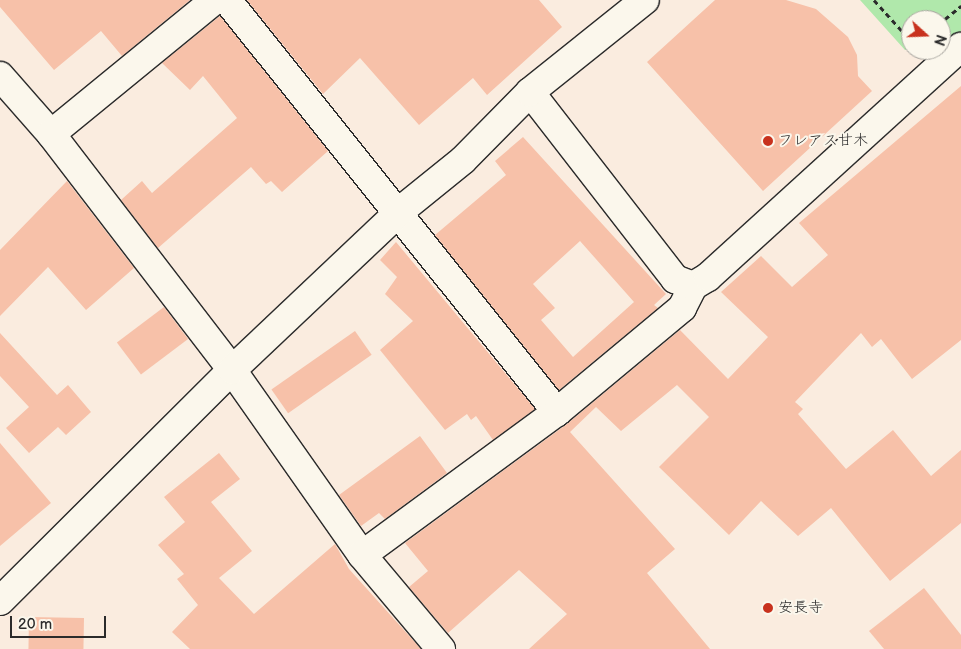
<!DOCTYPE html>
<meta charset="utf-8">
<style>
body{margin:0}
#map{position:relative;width:961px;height:649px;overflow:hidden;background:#faecdf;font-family:"Balsamiq Sans","Klee One",sans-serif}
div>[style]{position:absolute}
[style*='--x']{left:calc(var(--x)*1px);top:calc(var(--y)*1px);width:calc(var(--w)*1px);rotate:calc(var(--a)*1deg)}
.green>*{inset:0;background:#b0e8ab}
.building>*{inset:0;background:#f7c1a9;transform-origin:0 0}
.path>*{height:3px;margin-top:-1.5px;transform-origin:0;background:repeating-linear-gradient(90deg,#2b2b2b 0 5px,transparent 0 9px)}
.roads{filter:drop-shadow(1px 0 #2b2b2b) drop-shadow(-1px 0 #2b2b2b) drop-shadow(0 1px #2b2b2b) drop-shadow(0 -1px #2b2b2b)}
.minor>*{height:28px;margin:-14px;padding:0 14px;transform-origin:14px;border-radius:14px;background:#fbf7ec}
.dots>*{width:14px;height:14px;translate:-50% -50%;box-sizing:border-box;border:2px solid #fbf7ec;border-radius:50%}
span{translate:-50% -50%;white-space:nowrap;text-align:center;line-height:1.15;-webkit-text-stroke:4px #fbf7ec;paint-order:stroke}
.poi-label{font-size:15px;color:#2b2b2b}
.left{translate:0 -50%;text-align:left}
.north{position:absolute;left:901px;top:10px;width:50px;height:50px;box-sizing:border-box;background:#fbf7ec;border:1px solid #a8a59f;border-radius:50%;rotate:110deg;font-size:14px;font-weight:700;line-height:20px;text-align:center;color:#2b2b2b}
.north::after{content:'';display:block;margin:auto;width:18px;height:22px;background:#c8321e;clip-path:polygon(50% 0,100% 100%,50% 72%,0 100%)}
.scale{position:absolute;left:10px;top:616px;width:96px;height:22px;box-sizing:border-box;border:2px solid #2b2b2b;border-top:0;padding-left:6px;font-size:15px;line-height:18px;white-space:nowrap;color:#2b2b2b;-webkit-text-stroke:4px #fbf7ec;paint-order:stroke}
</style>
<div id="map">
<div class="green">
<div style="clip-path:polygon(860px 0,961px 0,961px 31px,941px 48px,941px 20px,911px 20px,911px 50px,938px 50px,905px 50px)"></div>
</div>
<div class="building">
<div style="clip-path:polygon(0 0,190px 0,122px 56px,101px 31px,54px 70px,0 7px)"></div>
<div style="clip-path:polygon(247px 0,539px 0,562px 27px,487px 95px,473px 78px,419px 125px,360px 58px,323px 94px)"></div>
<div style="clip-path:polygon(715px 0,786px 0,816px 9px,848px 37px,857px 55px,858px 76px,872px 91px,763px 191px,647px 62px)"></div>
<div style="clip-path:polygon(220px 16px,328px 151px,282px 192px,271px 181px,266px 184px,251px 167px,158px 248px,121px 200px,142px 181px,152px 193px,237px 118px,203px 76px,190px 90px,162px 63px)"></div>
<div style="clip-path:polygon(961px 86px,961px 340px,912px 379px,881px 339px,872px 347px,861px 333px,795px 402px,803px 409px,798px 414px,846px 469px,893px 430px,931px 476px,961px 450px,961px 523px,890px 581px,831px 508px,798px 536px,761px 501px,729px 535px,659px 467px,709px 417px,677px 385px,621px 431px,596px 407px,570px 432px,675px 549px,647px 573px,710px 649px,529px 649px,567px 614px,519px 570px,448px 633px,409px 587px,428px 571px,405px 543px,567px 424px,680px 330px,728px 379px,768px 337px,721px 292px,761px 256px,792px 287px,828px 255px,799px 223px)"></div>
<div style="clip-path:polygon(evenodd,523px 137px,666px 294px,654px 305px,658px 308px,559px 390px,435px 235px,506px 175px,495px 161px,523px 137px,580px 241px,634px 302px,573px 357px,541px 320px,555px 308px,533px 284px,580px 241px)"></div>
<div style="clip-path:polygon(67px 181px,134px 268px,86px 310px,48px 267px,0 316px,0 250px)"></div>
<div style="clip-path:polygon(396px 242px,535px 409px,493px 440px,476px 416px,471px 420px,467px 414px,445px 430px,380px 350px,413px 321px,385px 294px,397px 277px,380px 260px)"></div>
<div style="left:164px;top:307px;width:40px;height:59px;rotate:53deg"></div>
<div style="left:355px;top:331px;width:29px;height:102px;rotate:55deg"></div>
<div style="clip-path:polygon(0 333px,57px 395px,68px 385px,91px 412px,66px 435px,58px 427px,29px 453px,6px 428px,29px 407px,0 376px)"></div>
<div style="clip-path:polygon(420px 436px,447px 473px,385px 519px,379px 513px,361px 526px,339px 495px)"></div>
<div style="clip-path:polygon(0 443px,51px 503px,0 546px)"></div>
<div style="clip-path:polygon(219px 453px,240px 479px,211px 502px,252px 551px,219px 578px,254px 614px,335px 544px,349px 569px,421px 649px,190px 649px,172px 632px,198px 605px,177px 579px,184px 574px,158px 545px,185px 522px,164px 497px)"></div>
<div style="clip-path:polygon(924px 588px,961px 635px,961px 649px,884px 649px,869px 631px)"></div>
<div style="left:29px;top:617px;width:55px;height:32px;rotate:1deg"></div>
</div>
<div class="path">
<div style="--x:874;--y:0;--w:55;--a:47.9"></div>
<div style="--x:945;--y:19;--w:21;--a:-39"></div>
</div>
<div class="roads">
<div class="minor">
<div style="--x:227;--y:0;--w:528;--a:51.31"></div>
<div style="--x:0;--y:76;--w:77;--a:48.7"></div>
<div style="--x:51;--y:134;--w:297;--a:52.5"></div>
<div style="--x:232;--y:370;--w:226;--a:54.9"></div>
<div style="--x:362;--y:555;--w:123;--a:50"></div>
<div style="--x:530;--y:92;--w:237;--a:52.2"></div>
<div style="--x:675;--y:279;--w:19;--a:21"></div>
<div style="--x:51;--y:134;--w:212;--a:-39.3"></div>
<div style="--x:362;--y:555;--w:242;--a:-36.3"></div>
<div style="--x:557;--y:412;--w:163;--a:-39.8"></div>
<div style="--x:682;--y:308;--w:25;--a:-63"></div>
<div style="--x:693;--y:286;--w:17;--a:-31"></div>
<div style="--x:708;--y:277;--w:342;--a:-42.3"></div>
<div style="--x:0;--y:601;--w:327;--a:-44.9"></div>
<div style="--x:232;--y:370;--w:231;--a:-43.4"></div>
<div style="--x:400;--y:211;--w:81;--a:-39"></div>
<div style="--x:463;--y:160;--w:95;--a:-45.4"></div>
<div style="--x:530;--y:92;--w:147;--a:-38.7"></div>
</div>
</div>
<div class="dots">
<div style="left:768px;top:141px;background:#c8321e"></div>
<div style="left:768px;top:608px;background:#c8321e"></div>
</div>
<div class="poi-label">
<span class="left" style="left:778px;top:141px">フレアス甘木</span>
<span class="left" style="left:778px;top:608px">安長寺</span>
</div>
<div class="north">N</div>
<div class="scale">20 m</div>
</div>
